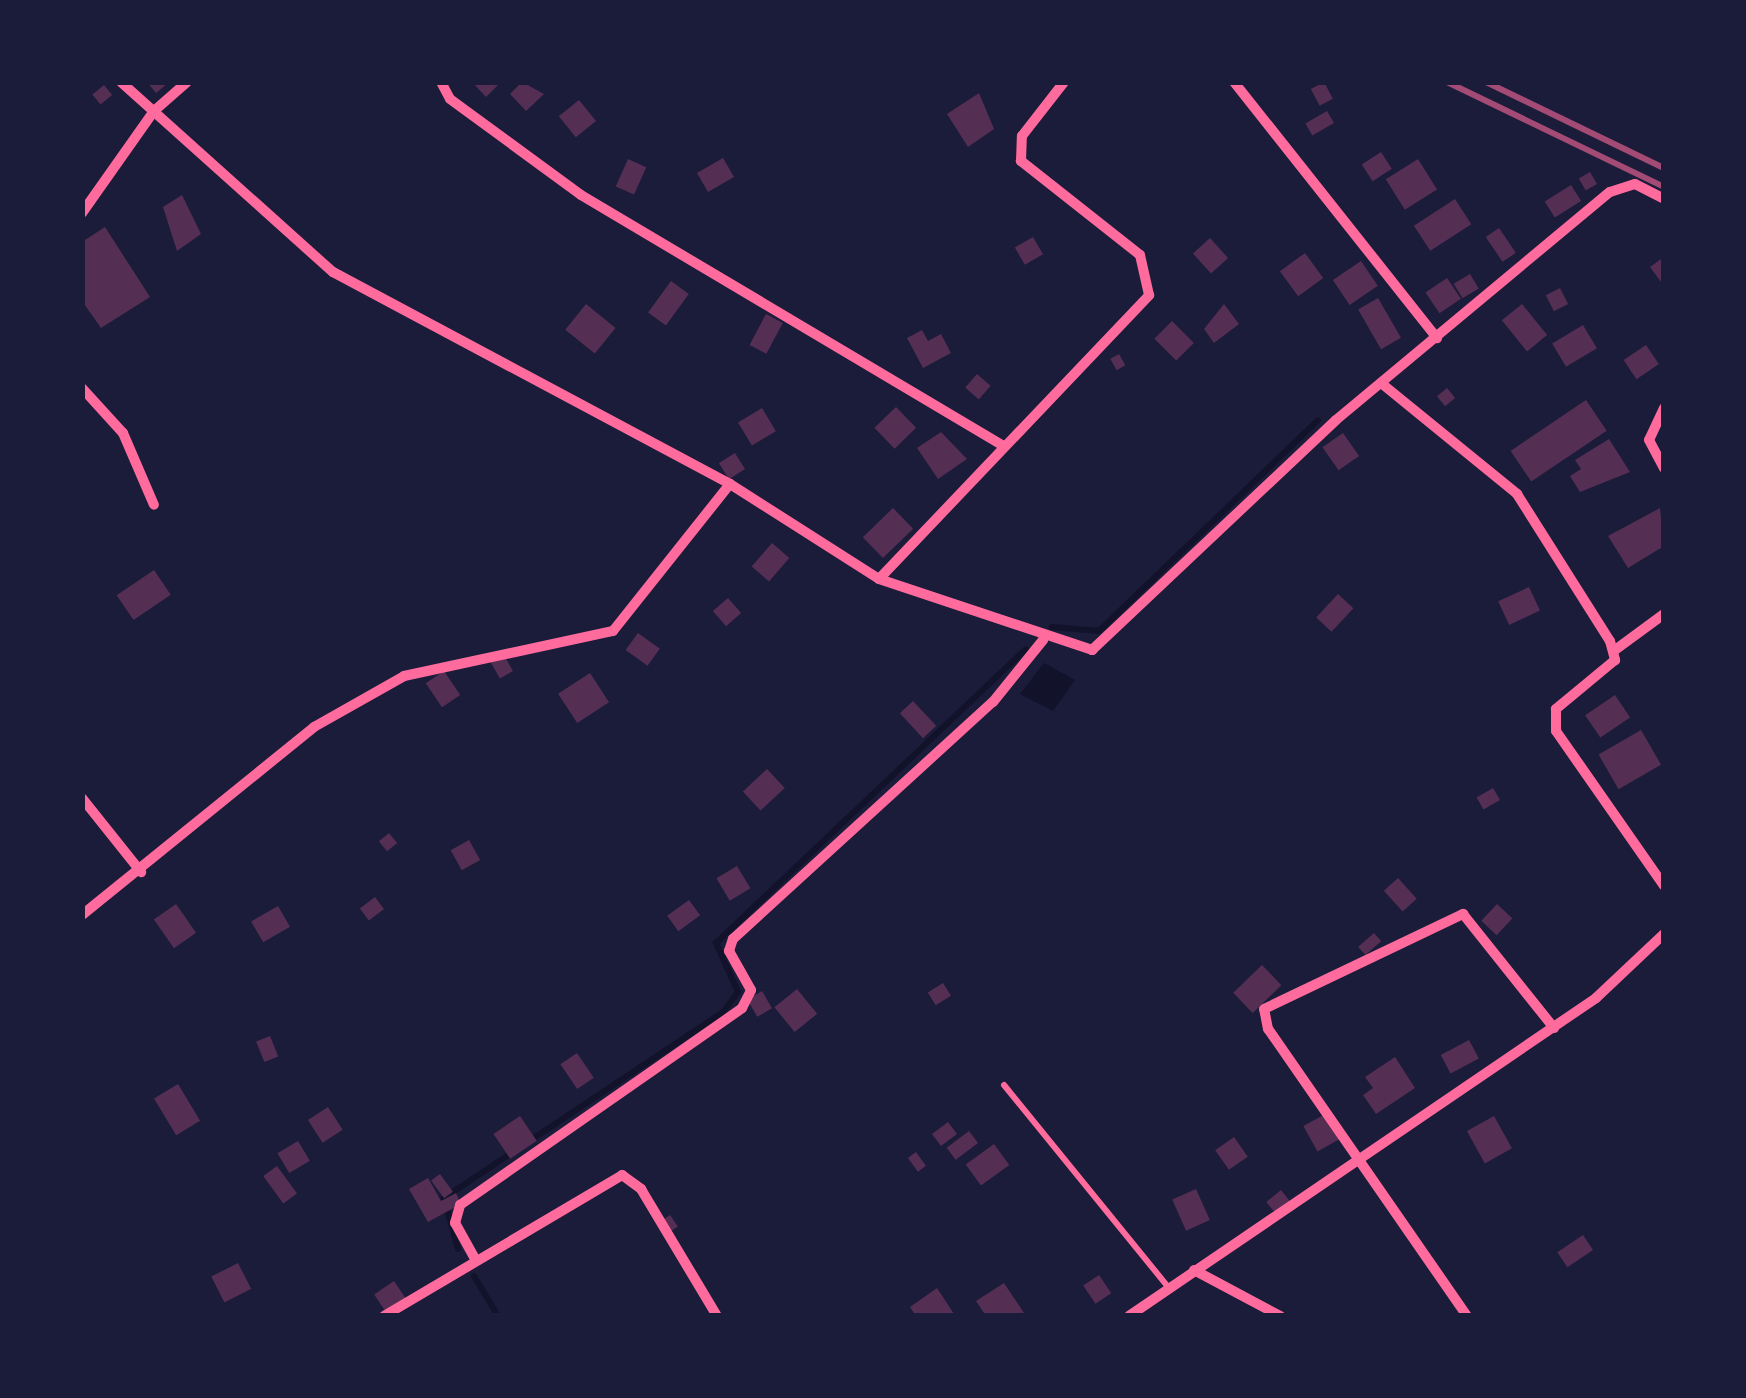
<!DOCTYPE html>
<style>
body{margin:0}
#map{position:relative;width:1746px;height:1398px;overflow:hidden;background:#1b1b3a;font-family:Jost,sans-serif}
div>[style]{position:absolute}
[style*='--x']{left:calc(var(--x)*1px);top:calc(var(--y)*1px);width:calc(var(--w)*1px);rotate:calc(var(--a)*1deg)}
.water>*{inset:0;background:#12122b}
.stream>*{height:6px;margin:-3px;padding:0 3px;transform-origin:3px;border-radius:3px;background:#12122b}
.building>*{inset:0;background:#542f53;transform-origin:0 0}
.service>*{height:6px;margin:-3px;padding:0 3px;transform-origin:3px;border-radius:3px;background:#ff6b9d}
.minor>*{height:10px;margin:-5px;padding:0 5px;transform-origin:5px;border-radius:5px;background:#ff6b9d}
.rail>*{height:6px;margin:-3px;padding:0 3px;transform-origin:3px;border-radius:3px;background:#a44b75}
span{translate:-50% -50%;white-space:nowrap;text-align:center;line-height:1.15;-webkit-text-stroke:8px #1b1b3a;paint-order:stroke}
.frame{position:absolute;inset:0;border:85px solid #1b1b3a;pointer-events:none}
</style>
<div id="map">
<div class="water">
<div style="clip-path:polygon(1044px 663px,1075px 680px,1053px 711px,1020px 694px)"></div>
</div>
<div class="stream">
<div style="--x:1052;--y:627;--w:47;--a:4.9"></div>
<div style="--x:1099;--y:631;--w:304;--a:-43.9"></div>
<div style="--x:458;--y:1249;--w:53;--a:-105.4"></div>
<div style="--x:444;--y:1198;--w:335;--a:-33.7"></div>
<div style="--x:723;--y:1012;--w:25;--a:-53"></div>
<div style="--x:738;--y:992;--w:54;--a:-114.2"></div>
<div style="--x:716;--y:943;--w:427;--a:-43.5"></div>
<div style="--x:474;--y:1276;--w:47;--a:59"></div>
</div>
<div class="building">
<div style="clip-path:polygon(147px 82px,169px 82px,156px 93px)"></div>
<div style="clip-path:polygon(472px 82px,501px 82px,486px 97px)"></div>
<div style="clip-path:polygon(522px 82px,544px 94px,526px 111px,510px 94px)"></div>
<div style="left:1324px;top:82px;width:19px;height:15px;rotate:62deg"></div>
<div style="left:104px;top:85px;width:13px;height:15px;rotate:51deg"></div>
<div style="clip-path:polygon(979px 93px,994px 129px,968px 147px,947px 114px)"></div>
<div style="left:579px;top:100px;width:27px;height:26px;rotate:51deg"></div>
<div style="left:1327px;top:111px;width:14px;height:25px;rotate:60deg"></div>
<div style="left:1381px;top:152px;width:20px;height:23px;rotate:57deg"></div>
<div style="left:723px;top:158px;width:22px;height:30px;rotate:60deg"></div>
<div style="left:628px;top:159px;width:20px;height:30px;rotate:24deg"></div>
<div style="left:1418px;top:159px;width:36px;height:38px;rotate:58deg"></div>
<div style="left:1590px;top:172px;width:14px;height:13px;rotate:60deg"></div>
<div style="left:1571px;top:185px;width:19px;height:31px;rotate:58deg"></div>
<div style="clip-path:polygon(182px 195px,201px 234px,177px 251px,163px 207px)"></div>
<div style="left:1455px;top:199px;width:30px;height:49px;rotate:57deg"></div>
<div style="clip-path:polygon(105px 227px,150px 297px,101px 328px,82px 301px,82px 242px)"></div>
<div style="left:1499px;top:228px;width:30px;height:16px;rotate:56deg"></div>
<div style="left:1033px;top:237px;width:20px;height:21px;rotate:60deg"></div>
<div style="left:1210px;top:238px;width:27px;height:23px;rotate:48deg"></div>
<div style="left:1305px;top:253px;width:31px;height:31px;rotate:54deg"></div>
<div style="clip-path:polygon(1664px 257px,1664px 286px,1650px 267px)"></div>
<div style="left:1361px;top:261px;width:30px;height:34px;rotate:56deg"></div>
<div style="left:1470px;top:274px;width:17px;height:19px;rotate:59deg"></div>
<div style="left:1447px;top:278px;width:25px;height:26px;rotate:56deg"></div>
<div style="left:671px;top:281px;width:22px;height:39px;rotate:36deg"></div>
<div style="left:1560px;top:288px;width:18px;height:16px;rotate:63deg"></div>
<div style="left:1378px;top:298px;width:46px;height:23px;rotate:60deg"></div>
<div style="left:586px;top:304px;width:38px;height:33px;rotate:39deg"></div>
<div style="clip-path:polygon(1224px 304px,1239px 324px,1214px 343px,1204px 329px)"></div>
<div style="left:1522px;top:304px;width:40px;height:26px;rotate:51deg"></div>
<div style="left:766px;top:314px;width:19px;height:35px;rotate:28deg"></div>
<div style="left:1172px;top:321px;width:31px;height:25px;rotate:45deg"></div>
<div style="left:1583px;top:325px;width:27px;height:36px;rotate:59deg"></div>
<div style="clip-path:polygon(922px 330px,928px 341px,941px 334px,951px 353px,923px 368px,907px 338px)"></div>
<div style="left:1646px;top:345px;width:23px;height:27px;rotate:56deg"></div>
<div style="left:1119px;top:354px;width:13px;height:10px;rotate:61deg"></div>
<div style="left:977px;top:374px;width:18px;height:18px;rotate:41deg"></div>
<div style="left:1447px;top:388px;width:13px;height:13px;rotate:51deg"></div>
<div style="left:1586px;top:400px;width:37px;height:91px;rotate:56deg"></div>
<div style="left:896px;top:407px;width:29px;height:30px;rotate:46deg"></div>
<div style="left:762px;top:408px;width:27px;height:28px;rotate:59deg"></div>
<div style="clip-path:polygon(941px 432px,967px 459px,938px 479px,917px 448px)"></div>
<div style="left:1343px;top:433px;width:28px;height:25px;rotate:55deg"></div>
<div style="clip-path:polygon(1609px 439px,1630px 472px,1580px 492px,1570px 476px,1581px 469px,1575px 460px)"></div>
<div style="left:735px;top:453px;width:19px;height:19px;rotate:58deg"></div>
<div style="left:893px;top:508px;width:29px;height:42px;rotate:46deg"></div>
<div style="clip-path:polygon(1660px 508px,1664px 546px,1628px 568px,1608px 536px)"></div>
<div style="left:772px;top:543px;width:23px;height:31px;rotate:41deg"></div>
<div style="left:154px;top:570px;width:30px;height:45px;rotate:56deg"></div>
<div style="left:1529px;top:587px;width:26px;height:34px;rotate:65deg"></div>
<div style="left:1338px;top:594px;width:21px;height:32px;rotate:43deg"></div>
<div style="left:728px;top:598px;width:20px;height:20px;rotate:49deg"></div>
<div style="left:638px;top:633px;width:27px;height:21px;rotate:36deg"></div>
<div style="left:502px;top:652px;width:22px;height:15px;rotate:60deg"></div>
<div style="left:444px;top:671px;width:29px;height:22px;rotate:56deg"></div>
<div style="left:590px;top:673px;width:35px;height:38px;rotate:57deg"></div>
<div style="left:1615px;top:695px;width:27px;height:36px;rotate:56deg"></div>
<div style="left:913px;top:701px;width:34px;height:18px;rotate:47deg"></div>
<div style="left:1641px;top:730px;width:40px;height:49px;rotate:60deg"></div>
<div style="left:767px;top:769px;width:26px;height:33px;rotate:47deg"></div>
<div style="left:1493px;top:788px;width:14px;height:19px;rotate:60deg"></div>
<div style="left:389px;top:833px;width:13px;height:13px;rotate:51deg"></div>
<div style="left:469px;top:840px;width:23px;height:21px;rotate:61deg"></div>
<div style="left:737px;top:866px;width:26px;height:24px;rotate:59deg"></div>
<div style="left:1398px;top:878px;width:28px;height:19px;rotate:48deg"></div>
<div style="left:375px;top:897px;width:15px;height:19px;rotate:53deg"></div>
<div style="left:689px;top:900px;width:19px;height:27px;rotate:54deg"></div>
<div style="left:176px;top:904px;width:35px;height:27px;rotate:55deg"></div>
<div style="left:1497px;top:904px;width:21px;height:23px;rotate:43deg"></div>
<div style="left:278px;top:906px;width:24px;height:31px;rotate:60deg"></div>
<div style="left:1374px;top:933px;width:11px;height:21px;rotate:49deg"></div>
<div style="left:1262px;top:965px;width:28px;height:40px;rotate:46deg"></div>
<div style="left:943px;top:983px;width:15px;height:18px;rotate:58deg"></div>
<div style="left:797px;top:989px;width:32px;height:29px;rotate:51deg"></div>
<div style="left:762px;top:991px;width:20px;height:17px;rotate:60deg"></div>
<div style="left:270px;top:1036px;width:22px;height:15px;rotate:68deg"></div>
<div style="left:1469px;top:1040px;width:21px;height:32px;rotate:62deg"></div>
<div style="left:577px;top:1053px;width:30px;height:20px;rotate:56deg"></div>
<div style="clip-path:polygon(1395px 1057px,1415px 1088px,1376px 1114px,1363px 1095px,1373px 1088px,1365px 1077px)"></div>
<div style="left:178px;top:1084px;width:43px;height:28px;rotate:59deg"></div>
<div style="left:328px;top:1107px;width:27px;height:24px;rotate:57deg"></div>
<div style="left:1327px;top:1113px;width:29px;height:27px;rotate:61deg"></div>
<div style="left:520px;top:1116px;width:30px;height:32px;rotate:56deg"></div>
<div style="left:1494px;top:1116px;width:37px;height:31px;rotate:61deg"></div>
<div style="left:948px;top:1122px;width:15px;height:20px;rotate:53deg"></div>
<div style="left:969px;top:1131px;width:15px;height:28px;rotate:53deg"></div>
<div style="left:1234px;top:1137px;width:24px;height:23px;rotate:55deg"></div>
<div style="left:298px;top:1141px;width:23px;height:24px;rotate:59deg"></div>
<div style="left:994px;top:1144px;width:26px;height:35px;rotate:54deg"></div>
<div style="left:916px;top:1152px;width:17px;height:10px;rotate:54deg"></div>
<div style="left:277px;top:1166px;width:34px;height:17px;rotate:54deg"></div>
<div style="left:440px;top:1174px;width:22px;height:11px;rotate:54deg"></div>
<div style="clip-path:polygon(428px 1178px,441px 1201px,456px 1193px,461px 1204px,428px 1222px,409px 1189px)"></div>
<div style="left:1196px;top:1189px;width:34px;height:26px;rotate:66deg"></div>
<div style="left:1281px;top:1190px;width:14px;height:19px;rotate:51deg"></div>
<div style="left:670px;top:1215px;width:14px;height:14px;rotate:56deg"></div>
<div style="left:1583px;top:1235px;width:18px;height:31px;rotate:56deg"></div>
<div style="left:238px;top:1263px;width:29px;height:30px;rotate:63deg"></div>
<div style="left:1099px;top:1275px;width:22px;height:19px;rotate:56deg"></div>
<div style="left:394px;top:1281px;width:23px;height:24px;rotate:56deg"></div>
<div style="clip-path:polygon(1004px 1283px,1026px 1316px,986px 1316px,976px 1301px)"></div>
<div style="clip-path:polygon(937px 1288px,954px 1314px,916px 1316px,910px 1307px)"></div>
</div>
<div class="service">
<div style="--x:1004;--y:1085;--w:262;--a:50.9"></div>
</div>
<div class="minor">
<div style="--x:121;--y:82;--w:285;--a:41.9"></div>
<div style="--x:333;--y:272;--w:450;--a:28.1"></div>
<div style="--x:730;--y:484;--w:177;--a:32.5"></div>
<div style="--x:879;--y:579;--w:225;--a:18.4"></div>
<div style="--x:1092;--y:650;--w:335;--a:-43.3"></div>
<div style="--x:1336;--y:420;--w:356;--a:-39.8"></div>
<div style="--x:1610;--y:192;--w:26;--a:-18"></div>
<div style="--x:1635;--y:184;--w:33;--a:27"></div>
<div style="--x:441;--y:82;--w:19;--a:62"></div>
<div style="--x:450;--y:99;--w:162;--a:36.2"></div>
<div style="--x:581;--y:195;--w:491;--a:30.7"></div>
<div style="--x:1234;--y:82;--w:327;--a:51.6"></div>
<div style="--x:82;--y:213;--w:125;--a:-54.8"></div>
<div style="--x:154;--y:111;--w:44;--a:-41.3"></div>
<div style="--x:1381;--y:383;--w:176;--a:39.2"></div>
<div style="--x:1517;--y:494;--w:174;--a:57.7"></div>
<div style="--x:1610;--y:641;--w:20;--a:75"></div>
<div style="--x:1615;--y:660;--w:77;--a:140.3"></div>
<div style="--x:1556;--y:709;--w:22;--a:90"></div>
<div style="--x:1556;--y:731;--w:189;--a:55.1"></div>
<div style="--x:82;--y:388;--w:61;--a:47.7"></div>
<div style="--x:123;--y:433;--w:78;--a:66.7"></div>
<div style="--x:1664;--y:408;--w:35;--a:115"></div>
<div style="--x:1649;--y:440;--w:32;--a:62"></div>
<div style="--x:879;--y:579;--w:392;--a:-46.4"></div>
<div style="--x:1149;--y:295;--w:41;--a:-102.7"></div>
<div style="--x:1140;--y:255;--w:152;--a:-141.7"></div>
<div style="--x:1021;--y:161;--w:25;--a:-88"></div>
<div style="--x:1022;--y:136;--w:68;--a:-52.1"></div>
<div style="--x:1615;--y:650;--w:61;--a:-36.3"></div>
<div style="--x:82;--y:798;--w:95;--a:51.4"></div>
<div style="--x:82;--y:915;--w:299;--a:-39"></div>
<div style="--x:314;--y:727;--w:103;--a:-29.5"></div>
<div style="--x:404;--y:676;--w:214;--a:-12.2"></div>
<div style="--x:613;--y:631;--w:188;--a:-51.5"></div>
<div style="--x:474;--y:1257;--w:39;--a:-119"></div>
<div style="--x:455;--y:1223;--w:19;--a:-74"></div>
<div style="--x:460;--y:1205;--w:344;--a:-34.9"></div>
<div style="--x:742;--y:1008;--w:20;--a:-63"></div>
<div style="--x:751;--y:990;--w:45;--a:-119.4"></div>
<div style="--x:729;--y:951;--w:13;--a:-72"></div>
<div style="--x:733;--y:939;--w:352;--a:-42.4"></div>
<div style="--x:993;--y:702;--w:80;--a:-51.1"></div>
<div style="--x:1194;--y:1270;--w:98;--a:28.1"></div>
<div style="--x:384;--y:1316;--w:277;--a:-30.6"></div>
<div style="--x:622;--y:1175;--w:24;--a:36"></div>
<div style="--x:641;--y:1189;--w:148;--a:59.1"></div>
<div style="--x:1129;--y:1316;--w:565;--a:-34.25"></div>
<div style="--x:1596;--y:998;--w:93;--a:-43.3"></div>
<div style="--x:1467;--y:1316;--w:349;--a:-124.7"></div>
<div style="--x:1268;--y:1029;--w:20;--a:-101"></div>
<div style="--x:1264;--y:1009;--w:221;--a:-25.5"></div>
<div style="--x:1463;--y:914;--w:146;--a:51.4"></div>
</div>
<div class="rail">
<div style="--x:1447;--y:82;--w:241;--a:25.8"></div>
<div style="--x:1486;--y:82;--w:198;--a:25.8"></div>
</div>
<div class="frame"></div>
</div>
